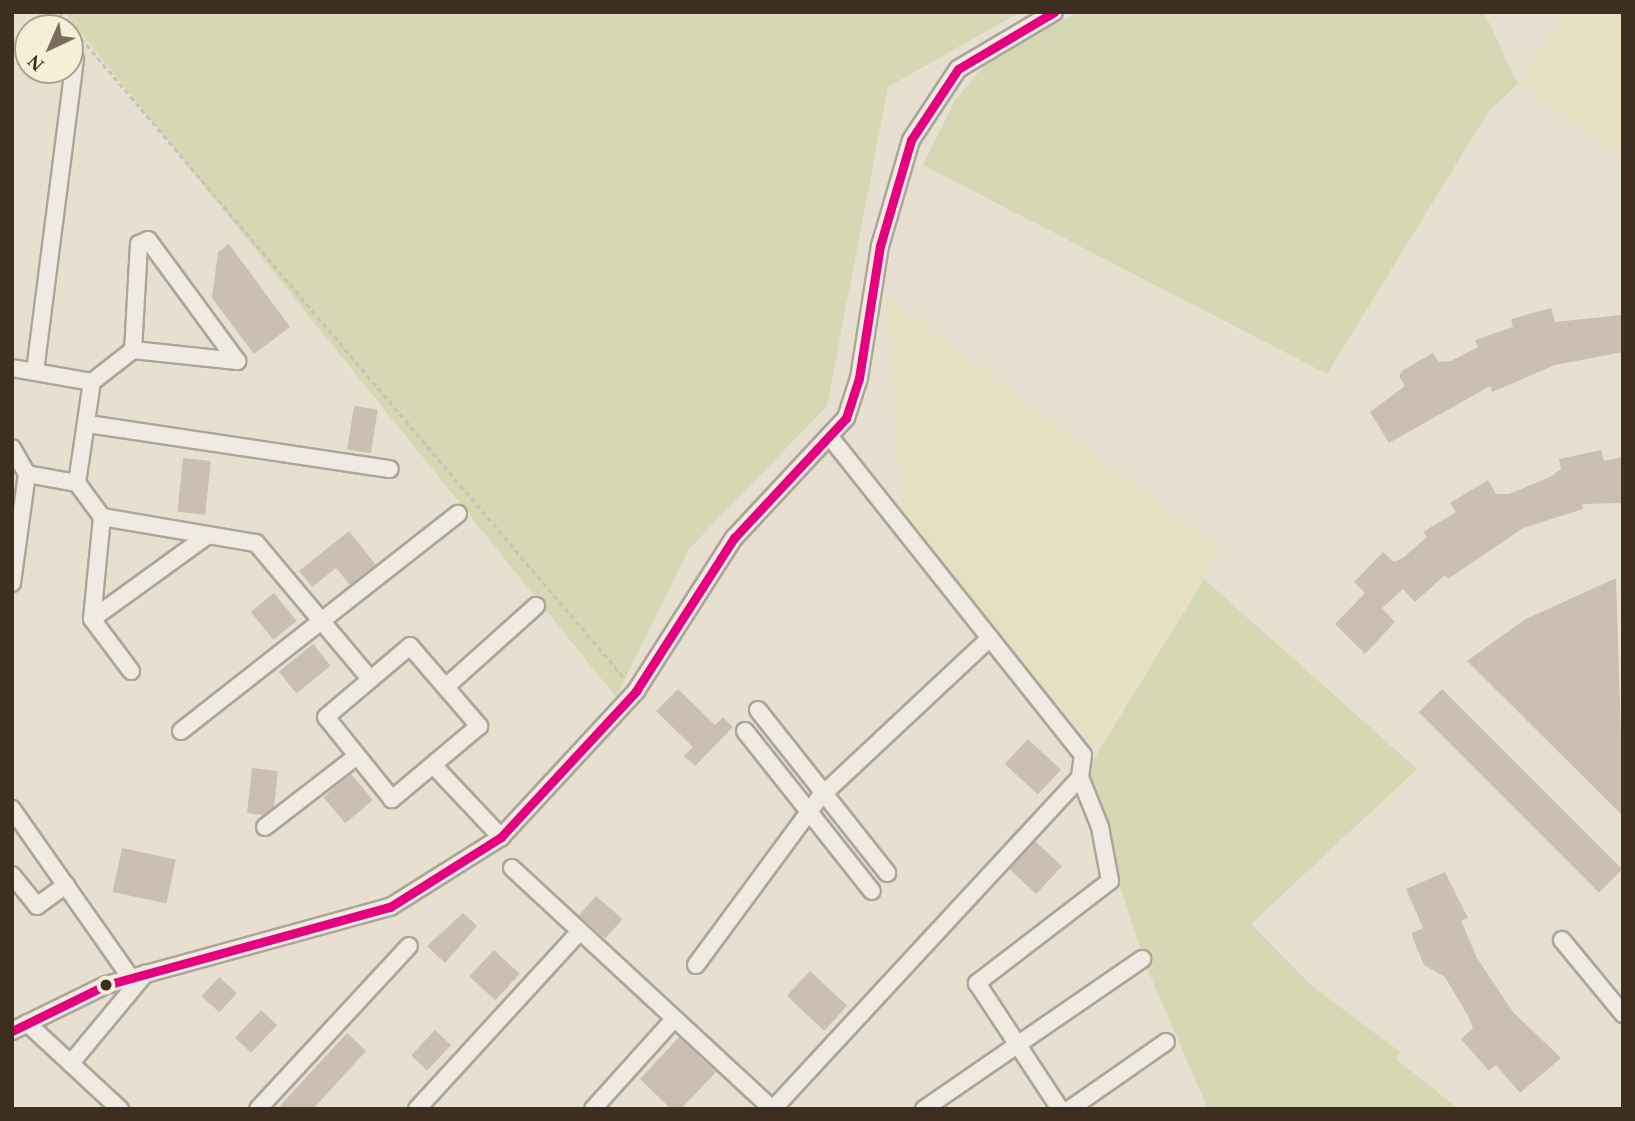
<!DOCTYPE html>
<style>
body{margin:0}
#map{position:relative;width:1635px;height:1121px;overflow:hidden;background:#e7e0d1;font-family:Georgia,serif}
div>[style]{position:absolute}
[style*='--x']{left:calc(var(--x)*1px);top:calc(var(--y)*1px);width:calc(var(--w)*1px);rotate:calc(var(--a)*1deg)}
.farmland>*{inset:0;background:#e6dfc2}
.green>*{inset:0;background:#d6d7b3}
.building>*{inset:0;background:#cbbfb2;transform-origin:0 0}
.path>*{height:2.5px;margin-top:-1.25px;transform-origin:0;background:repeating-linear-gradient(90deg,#c8c2b9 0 5px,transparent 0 8.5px)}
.roads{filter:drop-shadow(2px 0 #ada599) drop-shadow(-2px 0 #ada599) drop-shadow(0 2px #ada599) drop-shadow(0 -2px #ada599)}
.minor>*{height:16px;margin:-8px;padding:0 8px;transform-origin:8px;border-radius:8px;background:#efebe3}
.bus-1>*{height:9px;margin:-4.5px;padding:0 4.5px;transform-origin:4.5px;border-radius:4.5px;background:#e5007d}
.dots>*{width:19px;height:19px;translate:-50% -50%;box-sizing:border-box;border:4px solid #f7eed8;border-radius:50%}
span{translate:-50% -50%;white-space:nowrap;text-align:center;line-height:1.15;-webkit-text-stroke:6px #f7eed8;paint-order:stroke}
.frame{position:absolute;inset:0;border:14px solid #3d2e20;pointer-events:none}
.north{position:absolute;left:14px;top:14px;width:70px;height:70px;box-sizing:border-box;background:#f7eed8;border:2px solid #ada18e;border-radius:50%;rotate:224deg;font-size:19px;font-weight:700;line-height:28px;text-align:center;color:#3d2e20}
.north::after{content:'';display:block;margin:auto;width:24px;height:32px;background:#786c5e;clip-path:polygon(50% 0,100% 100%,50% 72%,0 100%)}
</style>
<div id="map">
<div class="farmland">
<div style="clip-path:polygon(1563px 12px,1623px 12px,1623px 158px,1518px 84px)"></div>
<div style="clip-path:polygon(885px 295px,1221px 550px,1095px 749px,903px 516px)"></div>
</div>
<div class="green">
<div style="clip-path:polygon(64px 12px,1020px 12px,888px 87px,827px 406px,689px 549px,616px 697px)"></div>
<div style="clip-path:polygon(1080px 12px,1484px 12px,1518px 84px,1489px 111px,1327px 374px,923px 165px,954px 102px,980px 70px,1012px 43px)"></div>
<div style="clip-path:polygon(1204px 579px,1417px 769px,1251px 924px,1312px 986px,1400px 1052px,1396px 1059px,1459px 1109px,1208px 1109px,1146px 966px,1084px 775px)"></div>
</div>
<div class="building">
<div style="clip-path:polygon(229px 244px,290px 327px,254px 354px,212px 298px,218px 252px)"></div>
<div style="clip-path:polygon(1551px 308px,1555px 322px,1621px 315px,1623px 352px,1555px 365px,1492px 392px,1490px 386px,1389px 443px,1370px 412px,1405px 386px,1399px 376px,1403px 370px,1433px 353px,1439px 362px,1451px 361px,1478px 347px,1475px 340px,1513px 327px,1511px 319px)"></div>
<div style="left:354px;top:406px;width:24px;height:44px;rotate:9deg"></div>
<div style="clip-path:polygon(1601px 450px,1604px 461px,1623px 457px,1623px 503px,1582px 504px,1583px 509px,1523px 528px,1448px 579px,1445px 575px,1415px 602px,1403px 589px,1382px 608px,1395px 622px,1365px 654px,1335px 624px,1365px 593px,1354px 582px,1383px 552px,1394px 562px,1404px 557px,1427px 537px,1423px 532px,1456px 512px,1450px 503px,1488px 480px,1496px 494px,1509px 494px,1550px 477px,1561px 469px,1559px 459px)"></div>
<div style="left:183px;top:458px;width:28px;height:54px;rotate:6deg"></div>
<div style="clip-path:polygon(349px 531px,376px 565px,350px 585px,336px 568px,312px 587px,299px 571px)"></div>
<div style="clip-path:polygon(1616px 578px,1623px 800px,1623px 816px,1467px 661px,1524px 620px)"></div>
<div style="left:274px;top:593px;width:36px;height:30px;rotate:51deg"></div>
<div style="left:313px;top:644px;width:28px;height:44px;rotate:51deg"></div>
<div style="clip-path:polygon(678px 689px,715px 725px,723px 717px,733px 727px,695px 766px,684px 756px,693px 747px,656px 711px)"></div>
<div style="left:1442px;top:689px;width:255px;height:33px;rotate:45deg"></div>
<div style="left:1028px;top:739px;width:45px;height:34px;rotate:43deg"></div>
<div style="clip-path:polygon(252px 768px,278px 771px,274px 807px,263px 815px,247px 813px)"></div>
<div style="left:351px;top:774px;width:34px;height:36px;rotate:50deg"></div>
<div style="left:1035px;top:841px;width:37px;height:38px;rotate:43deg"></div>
<div style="left:122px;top:848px;width:55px;height:45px;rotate:12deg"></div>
<div style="clip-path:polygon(1445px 872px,1468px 918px,1461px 921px,1477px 958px,1513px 1012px,1561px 1058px,1520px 1093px,1496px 1065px,1489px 1071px,1461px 1039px,1473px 1028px,1468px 1016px,1445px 977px,1424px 965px,1413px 939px,1412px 933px,1423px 928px,1406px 889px)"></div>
<div style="left:596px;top:896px;width:35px;height:26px;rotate:41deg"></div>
<div style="clip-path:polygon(463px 913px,477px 926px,445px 963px,427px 946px)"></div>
<div style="left:494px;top:950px;width:35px;height:36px;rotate:43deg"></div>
<div style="left:810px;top:971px;width:51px;height:34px;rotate:43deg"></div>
<div style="left:219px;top:977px;width:24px;height:26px;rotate:42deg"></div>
<div style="left:261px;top:1010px;width:22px;height:38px;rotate:43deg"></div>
<div style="left:435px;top:1030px;width:22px;height:35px;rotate:43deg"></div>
<div style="clip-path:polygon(347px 1033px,366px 1051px,313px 1109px,277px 1109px)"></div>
<div style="clip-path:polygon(679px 1037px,716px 1072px,681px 1109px,671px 1109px,640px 1079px)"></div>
</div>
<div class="path">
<div style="--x:59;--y:12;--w:875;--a:49.68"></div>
</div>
<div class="roads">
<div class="minor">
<div style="--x:12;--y:368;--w:81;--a:9.9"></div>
<div style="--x:35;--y:371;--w:314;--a:-82.7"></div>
<div style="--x:88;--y:424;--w:305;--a:8.5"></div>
<div style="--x:830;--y:437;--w:406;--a:51.5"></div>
<div style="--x:1083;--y:755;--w:22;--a:98"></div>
<div style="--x:1080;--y:777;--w:54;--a:68.2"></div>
<div style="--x:1100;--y:827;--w:55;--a:79.5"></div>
<div style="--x:1110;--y:881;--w:168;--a:142.5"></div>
<div style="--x:977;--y:983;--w:151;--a:56.6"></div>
<div style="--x:12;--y:448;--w:30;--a:60"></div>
<div style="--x:27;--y:474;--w:51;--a:10.2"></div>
<div style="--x:77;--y:483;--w:102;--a:-81.6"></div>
<div style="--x:92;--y:382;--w:52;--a:-38"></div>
<div style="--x:133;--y:350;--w:105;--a:6"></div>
<div style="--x:237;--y:361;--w:150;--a:-126.3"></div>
<div style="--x:148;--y:240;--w:10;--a:156"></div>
<div style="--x:139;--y:244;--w:106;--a:93.2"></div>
<div style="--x:77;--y:483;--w:42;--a:53.7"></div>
<div style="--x:102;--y:517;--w:102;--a:95.6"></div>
<div style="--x:92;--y:619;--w:65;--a:53.1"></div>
<div style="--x:102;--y:517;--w:156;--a:9.6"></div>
<div style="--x:256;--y:543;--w:177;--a:50"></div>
<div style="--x:12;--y:583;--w:110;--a:-82.2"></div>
<div style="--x:92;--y:619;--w:143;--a:-35.9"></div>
<div style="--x:410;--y:646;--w:106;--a:49.2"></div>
<div style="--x:479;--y:726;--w:114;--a:140"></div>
<div style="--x:392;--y:799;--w:105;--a:-128.8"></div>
<div style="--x:326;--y:717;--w:110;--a:-40.2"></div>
<div style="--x:449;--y:684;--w:117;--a:-41.9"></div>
<div style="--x:758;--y:710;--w:208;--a:51.6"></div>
<div style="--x:181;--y:731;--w:352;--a:-38.1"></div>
<div style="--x:745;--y:731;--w:204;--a:51.6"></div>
<div style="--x:434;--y:766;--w:98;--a:46.7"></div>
<div style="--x:12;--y:809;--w:205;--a:54.9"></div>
<div style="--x:265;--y:827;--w:116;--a:-37.7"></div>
<div style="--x:512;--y:868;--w:355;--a:42.8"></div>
<div style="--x:12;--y:875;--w:40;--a:51"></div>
<div style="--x:37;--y:906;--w:36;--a:-36"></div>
<div style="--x:1562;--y:940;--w:96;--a:50.5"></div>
<div style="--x:696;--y:965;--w:207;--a:-53.6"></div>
<div style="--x:819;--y:798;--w:234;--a:-43.1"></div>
<div style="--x:27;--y:1023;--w:127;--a:42.8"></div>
<div style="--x:12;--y:1031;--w:105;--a:-26.1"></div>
<div style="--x:106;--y:985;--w:295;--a:-15.4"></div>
<div style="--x:390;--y:907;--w:131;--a:-32.2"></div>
<div style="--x:501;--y:837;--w:199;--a:-47.2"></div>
<div style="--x:636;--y:691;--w:182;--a:-57.4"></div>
<div style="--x:734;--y:538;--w:164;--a:-47"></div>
<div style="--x:846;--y:418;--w:42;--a:-72"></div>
<div style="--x:859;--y:378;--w:134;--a:-81"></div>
<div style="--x:880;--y:246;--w:110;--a:-73.7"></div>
<div style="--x:911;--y:140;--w:85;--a:-56.5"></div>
<div style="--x:958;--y:69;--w:112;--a:-30.7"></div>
<div style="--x:71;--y:1063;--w:116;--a:-50.3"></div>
<div style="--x:258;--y:1109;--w:222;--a:-47.2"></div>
<div style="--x:417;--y:1109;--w:239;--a:-47.5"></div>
<div style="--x:593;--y:1109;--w:120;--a:-48"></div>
<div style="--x:773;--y:1109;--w:452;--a:-47.2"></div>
<div style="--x:924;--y:1109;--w:265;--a:-34.5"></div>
<div style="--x:1070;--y:1109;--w:117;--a:-34.9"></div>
</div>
</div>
<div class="bus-1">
<div style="--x:12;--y:1031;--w:105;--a:-26.1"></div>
<div style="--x:106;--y:985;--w:295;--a:-15.4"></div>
<div style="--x:390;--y:907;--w:131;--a:-32.2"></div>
<div style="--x:501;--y:837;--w:199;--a:-47.2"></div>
<div style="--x:636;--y:691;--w:182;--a:-57.4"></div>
<div style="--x:734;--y:538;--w:164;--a:-47"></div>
<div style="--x:846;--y:418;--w:42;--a:-72"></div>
<div style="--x:859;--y:378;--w:134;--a:-81"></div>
<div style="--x:880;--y:246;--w:110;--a:-73.7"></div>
<div style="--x:911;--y:140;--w:85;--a:-56.5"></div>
<div style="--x:958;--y:69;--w:112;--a:-30.7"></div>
</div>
<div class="dots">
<div style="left:106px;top:985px;background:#3d2e20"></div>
</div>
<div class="frame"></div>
<div class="north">N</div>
</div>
